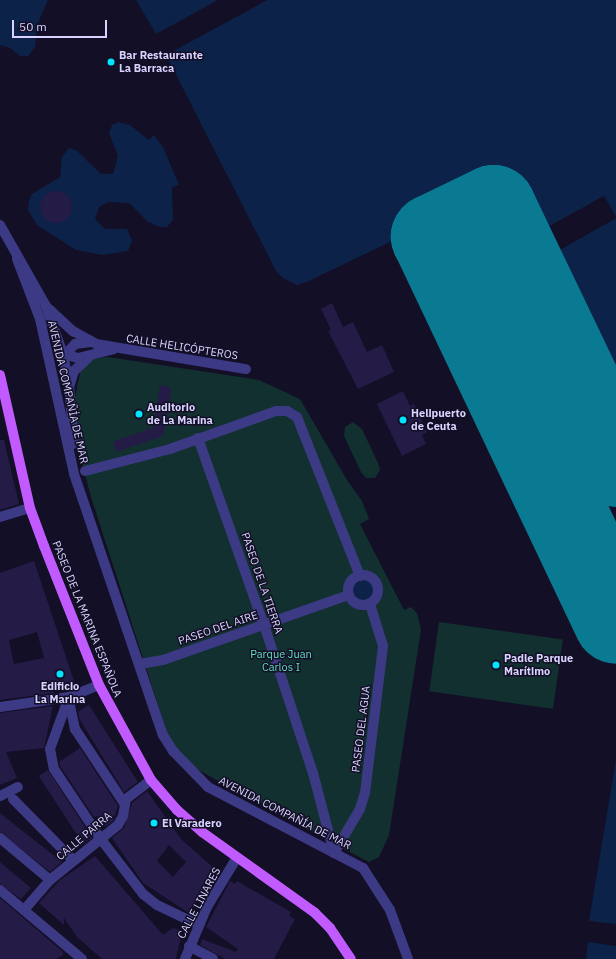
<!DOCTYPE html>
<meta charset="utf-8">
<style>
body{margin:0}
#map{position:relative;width:616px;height:959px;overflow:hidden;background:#130f26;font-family:"IBM Plex Sans",sans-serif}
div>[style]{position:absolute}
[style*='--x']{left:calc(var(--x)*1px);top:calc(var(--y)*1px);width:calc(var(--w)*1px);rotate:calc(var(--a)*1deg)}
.green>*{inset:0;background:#12302f;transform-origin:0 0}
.water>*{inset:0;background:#0c2248}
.round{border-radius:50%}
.pier>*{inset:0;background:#130f26;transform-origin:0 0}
.runway>*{height:85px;margin:-42.5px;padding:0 42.5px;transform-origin:42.5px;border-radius:42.5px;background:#0a7a92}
.building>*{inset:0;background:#241b47;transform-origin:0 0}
.minor>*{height:10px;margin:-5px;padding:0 5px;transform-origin:5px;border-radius:5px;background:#3d3a85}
.minor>.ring{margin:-5px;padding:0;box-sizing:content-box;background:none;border:10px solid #3d3a85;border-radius:50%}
.major>*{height:10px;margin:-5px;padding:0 5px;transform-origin:5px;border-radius:5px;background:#c25bff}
.dots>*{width:11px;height:11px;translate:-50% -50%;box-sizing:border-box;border:2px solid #130f26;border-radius:50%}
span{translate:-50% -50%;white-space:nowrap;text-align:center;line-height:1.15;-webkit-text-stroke:3px #130f26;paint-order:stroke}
.poi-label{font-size:11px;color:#d9d4ff;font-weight:700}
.left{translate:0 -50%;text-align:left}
.street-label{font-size:11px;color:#d9d4ff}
.park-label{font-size:11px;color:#5fe0c0}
.scale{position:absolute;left:12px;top:20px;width:95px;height:18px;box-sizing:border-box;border:2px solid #d9d4ff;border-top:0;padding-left:5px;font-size:12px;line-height:14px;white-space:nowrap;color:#d9d4ff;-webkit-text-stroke:3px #130f26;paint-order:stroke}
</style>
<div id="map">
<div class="green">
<div style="clip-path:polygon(108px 357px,259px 380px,300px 399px,347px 480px,362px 501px,369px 519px,360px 524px,404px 610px,411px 607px,417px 613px,421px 630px,389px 835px,379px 857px,369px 862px,338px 846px,180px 760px,171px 745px,91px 497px,76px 440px,74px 402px,81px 368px,95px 358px)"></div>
<div style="clip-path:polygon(353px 422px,362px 429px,378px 463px,380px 470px,375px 478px,366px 478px,361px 472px,344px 436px,345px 427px)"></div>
<div style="left:439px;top:622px;width:125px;height:70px;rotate:8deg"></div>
</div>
<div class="water">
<div style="clip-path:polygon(0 0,48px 0,37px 25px,35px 47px,28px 56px,20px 56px,10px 48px,0 45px)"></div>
<div style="clip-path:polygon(136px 0,218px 0,156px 34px)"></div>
<div style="clip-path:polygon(267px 0,616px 0,616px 217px,604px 196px,521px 242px,497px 193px,493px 192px,309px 281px,297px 285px,283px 278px,276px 271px,166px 55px)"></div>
<div style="clip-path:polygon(evenodd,118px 122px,130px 125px,149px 140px,154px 135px,163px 147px,179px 185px,172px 187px,173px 220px,167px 227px,160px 227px,148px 222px,129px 203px,108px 202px,99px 207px,95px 219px,105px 229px,127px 229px,132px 241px,128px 251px,102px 255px,76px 250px,37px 225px,28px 210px,29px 201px,32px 194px,60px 177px,62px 157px,69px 148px,76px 150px,101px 174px,113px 174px,118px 156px,109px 133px,112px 125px,118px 122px,61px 192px,70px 200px,71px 213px,63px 221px,52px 222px,43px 215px,41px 202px,50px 193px,61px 192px)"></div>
<div style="clip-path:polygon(616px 218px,616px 440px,533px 265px)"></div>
<div class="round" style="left:352px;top:579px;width:22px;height:22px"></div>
<div style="clip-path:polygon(616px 760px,616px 924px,589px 921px)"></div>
<div style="clip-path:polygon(588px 942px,616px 946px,616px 959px,586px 959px)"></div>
</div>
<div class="pier">
<div style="left:220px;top:0;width:2px;height:72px;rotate:117deg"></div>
<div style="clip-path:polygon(263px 0,267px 0,166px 55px,165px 53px)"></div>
<div style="clip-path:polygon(604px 196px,616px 218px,533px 265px,614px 217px,604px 199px,521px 242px)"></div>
</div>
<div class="runway">
<div style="--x:616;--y:464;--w:285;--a:-115.6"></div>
<div style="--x:493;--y:207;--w:67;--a:154.2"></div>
<div style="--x:433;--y:236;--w:426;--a:64.6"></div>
</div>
<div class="building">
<div class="round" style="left:40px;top:191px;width:32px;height:32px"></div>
<div style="clip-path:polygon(332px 303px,343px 327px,353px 322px,367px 352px,382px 345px,394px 372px,358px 389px,328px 331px,331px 330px,321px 309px)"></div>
<div style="clip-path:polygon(160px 385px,169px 387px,171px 391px,163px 436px,116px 452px,113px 442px,154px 427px)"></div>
<div style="clip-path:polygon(403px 391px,410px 406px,414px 404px,427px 432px,422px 435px,426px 444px,402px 456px,377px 404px)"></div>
<div style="clip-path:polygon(0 440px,4px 440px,19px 504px,0 510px)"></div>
<div style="clip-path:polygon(evenodd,34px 561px,74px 681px,55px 685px,54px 693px,0 700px,0 573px,34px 561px,37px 632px,44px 658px,14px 664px,9px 640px,37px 632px)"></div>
<div style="clip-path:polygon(89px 705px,138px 782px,124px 792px,80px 720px,78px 712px)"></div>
<div style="clip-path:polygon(53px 706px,44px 748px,6px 752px,17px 778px,0 785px,0 713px)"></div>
<div style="clip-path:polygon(80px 748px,118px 806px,113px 821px,105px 827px,97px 816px,94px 817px,60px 766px,59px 762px)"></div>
<div style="left:48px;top:770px;width:81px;height:11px;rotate:57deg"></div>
<div style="clip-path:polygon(evenodd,147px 791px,181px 839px,216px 870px,189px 913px,143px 883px,112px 838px,124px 828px,132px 803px,147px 791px,169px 845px,186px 862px,173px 877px,157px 861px,169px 845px)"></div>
<div style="clip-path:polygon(0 813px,62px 862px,50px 872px,0 832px)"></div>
<div style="clip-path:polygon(95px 856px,163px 935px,173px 928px,182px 931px,176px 959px,102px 959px,77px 937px,64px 918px,64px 925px,39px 903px,60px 880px)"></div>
<div style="clip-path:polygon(0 862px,31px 888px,21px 899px,0 884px)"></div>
<div style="clip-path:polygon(230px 881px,235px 884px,237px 881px,291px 912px,289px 916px,295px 919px,274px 959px,225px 959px,200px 945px,202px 939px,236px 952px,238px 949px,206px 927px)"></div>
<div style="clip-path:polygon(0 898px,63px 952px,63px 955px,56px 959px,0 959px)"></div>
</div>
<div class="minor">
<div style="--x:0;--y:225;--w:93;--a:60.4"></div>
<div style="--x:46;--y:306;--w:51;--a:70.5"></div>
<div style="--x:63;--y:354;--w:33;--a:79"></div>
<div style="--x:69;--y:386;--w:58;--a:85.1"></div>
<div style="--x:17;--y:259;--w:64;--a:69"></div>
<div style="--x:40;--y:319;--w:159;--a:77.6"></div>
<div style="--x:74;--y:474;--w:276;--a:71.2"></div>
<div style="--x:163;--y:735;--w:19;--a:58"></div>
<div style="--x:173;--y:751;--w:50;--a:45.8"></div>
<div style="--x:208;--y:787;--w:175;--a:27.6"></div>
<div style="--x:363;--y:868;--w:50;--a:57.3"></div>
<div style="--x:390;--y:910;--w:52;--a:69.8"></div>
<div style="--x:49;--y:309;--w:33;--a:43"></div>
<div style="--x:73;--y:331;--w:26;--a:29"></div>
<div style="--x:96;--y:344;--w:152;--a:9.5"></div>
<div style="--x:60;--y:351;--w:4;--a:45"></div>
<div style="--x:63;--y:354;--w:16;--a:15"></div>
<div style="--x:78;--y:358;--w:37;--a:-14"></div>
<div style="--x:62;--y:358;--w:19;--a:-47"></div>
<div style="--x:75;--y:344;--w:16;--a:-7"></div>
<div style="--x:70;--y:384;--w:14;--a:-73"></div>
<div style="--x:74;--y:371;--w:21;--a:-43"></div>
<div style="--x:198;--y:438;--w:198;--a:70.6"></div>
<div style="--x:264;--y:625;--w:156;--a:71.7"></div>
<div style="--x:313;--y:773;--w:83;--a:75.3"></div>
<div style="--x:85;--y:471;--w:88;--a:-14.5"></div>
<div style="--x:170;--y:449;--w:113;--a:-19.7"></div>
<div style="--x:276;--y:411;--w:11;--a:0"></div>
<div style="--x:287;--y:411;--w:12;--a:31"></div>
<div style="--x:297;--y:417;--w:171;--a:68.4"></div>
<div style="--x:0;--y:517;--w:31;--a:-17"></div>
<div class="ring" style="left:348px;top:575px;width:20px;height:20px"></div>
<div style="--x:140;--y:664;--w:23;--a:-10"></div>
<div style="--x:163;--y:660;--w:197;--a:-19.3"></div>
<div style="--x:69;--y:697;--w:55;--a:110.1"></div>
<div style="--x:50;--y:749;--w:20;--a:79"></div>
<div style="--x:54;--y:769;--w:83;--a:56.3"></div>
<div style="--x:100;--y:838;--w:71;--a:52.5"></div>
<div style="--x:143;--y:894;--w:18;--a:38"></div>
<div style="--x:157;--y:905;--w:47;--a:25.5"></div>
<div style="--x:69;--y:701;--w:29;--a:78"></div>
<div style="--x:75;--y:729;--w:89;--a:56.5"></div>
<div style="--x:0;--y:707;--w:70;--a:-8.2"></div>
<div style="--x:69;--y:697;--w:32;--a:-22"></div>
<div style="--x:0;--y:796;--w:20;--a:-27"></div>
<div style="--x:13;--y:799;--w:86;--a:45.5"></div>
<div style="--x:0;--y:838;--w:65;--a:40"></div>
<div style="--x:334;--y:853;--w:51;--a:-59.4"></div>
<div style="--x:360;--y:809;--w:17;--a:-73"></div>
<div style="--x:365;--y:793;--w:148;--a:-83"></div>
<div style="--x:383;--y:646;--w:44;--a:-107.2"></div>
<div style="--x:0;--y:890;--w:107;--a:40.1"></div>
<div style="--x:24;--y:910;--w:40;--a:-49"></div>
<div style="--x:50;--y:880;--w:87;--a:-39"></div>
<div style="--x:118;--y:825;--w:10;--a:-61"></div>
<div style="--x:123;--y:816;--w:17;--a:-80"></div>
<div style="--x:126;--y:799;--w:31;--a:-37"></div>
<div style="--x:189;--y:946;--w:27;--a:28"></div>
<div style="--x:185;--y:959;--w:56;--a:-67.1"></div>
<div style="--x:207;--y:907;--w:56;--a:-58.9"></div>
</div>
<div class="major">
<div style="--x:0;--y:375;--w:136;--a:77.3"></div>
<div style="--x:30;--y:508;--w:40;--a:69.8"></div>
<div style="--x:44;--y:546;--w:149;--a:68.4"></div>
<div style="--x:99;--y:685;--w:108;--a:61.3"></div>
<div style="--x:151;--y:780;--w:40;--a:49"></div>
<div style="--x:177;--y:810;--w:33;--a:41"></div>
<div style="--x:202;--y:832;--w:139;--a:35.6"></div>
<div style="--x:315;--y:913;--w:21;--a:45"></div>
<div style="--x:330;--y:928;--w:37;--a:56"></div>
</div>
<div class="dots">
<div style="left:111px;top:62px;background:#00e5ff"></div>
<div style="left:139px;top:414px;background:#00e5ff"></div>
<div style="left:403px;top:420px;background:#00e5ff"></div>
<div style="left:496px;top:665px;background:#00e5ff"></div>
<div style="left:60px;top:674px;background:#00e5ff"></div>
<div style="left:154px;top:823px;background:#00e5ff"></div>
</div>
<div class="poi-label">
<span class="left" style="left:119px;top:62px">Bar Restaurante<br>La Barraca</span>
<span class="left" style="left:147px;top:414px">Auditorio<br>de La Marina</span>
<span class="left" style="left:411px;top:420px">Helipuerto<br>de Ceuta</span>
<span class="left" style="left:504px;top:665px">Padle Parque<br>Marítimo</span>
<span style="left:60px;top:693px">Edificio<br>La Marina</span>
<span class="left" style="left:162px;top:823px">El Varadero</span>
</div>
<div class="street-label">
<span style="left:182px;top:347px;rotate:9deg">CALLE HELICÓPTEROS</span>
<span style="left:68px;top:392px;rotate:77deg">AVENIDA COMPAÑÍA DE MAR</span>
<span style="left:262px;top:583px;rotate:71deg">PASEO DE LA TIERRA</span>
<span style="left:87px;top:619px;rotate:68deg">PASEO DE LA MARINA ESPAÑOLA</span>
<span style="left:218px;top:628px;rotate:-19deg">PASEO DEL AIRE</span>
<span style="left:361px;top:729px;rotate:-83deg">PASEO DEL AGUA</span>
<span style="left:285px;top:813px;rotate:27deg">AVENIDA COMPAÑÍA DE MAR</span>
<span style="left:84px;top:836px;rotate:-40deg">CALLE PARRA</span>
<span style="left:199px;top:903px;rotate:-62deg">CALLE LINARES</span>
</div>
<div class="park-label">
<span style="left:281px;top:661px">Parque Juan<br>Carlos I</span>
</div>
<div class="scale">50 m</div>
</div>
